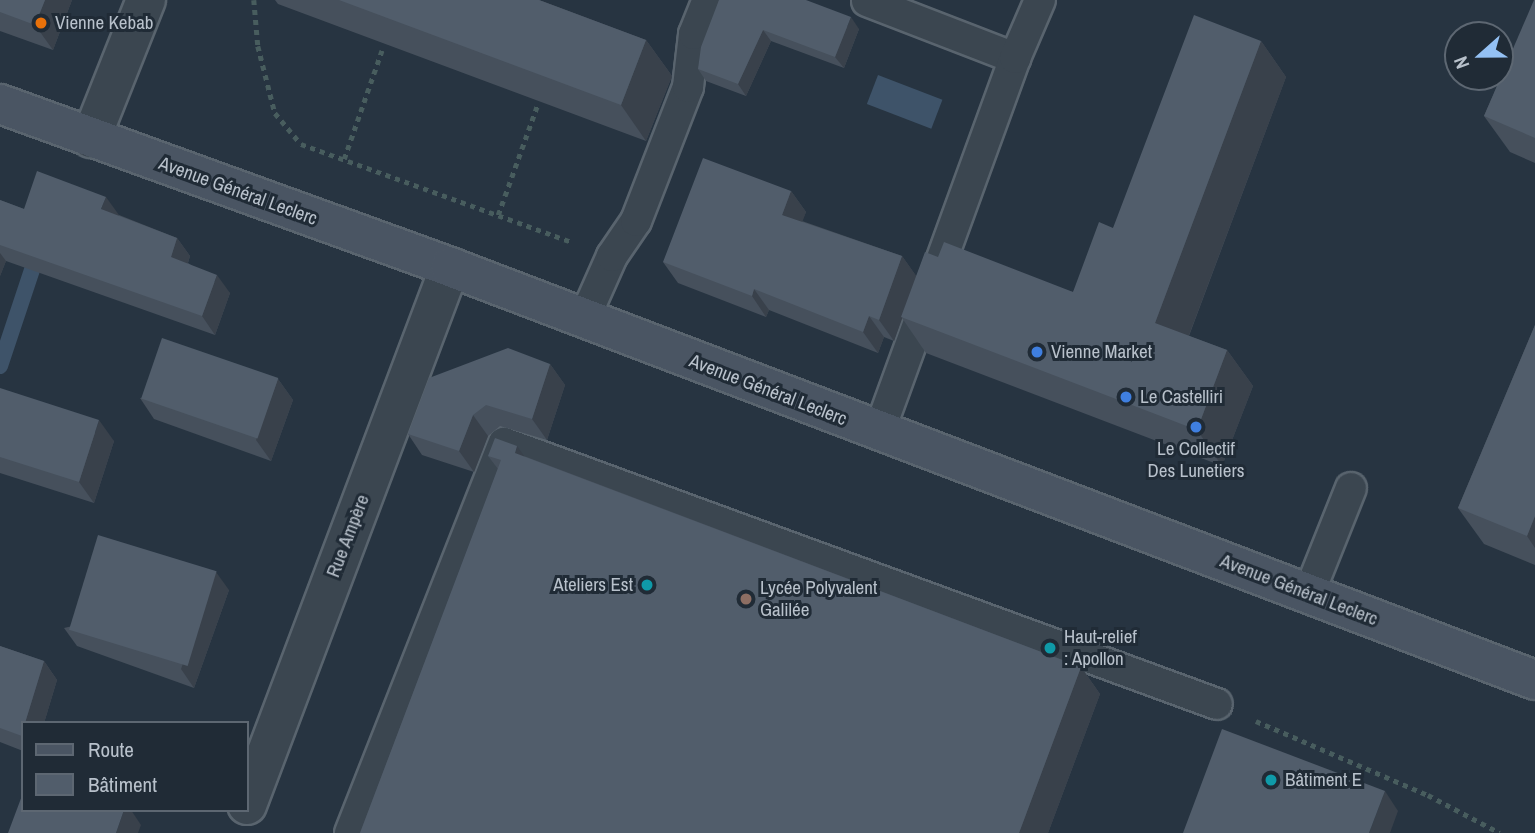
<!DOCTYPE html>
<meta charset="utf-8">
<style>
body{margin:0}
#map{position:relative;width:1535px;height:833px;overflow:hidden;background:#273441;font-family:"Archivo Narrow",sans-serif}
div>[style]{position:absolute}
[style*='--x']{left:calc(var(--x)*1px);top:calc(var(--y)*1px);width:calc(var(--w)*1px);rotate:calc(var(--a)*1deg)}
.water>*{inset:0;background:#3e5369;transform-origin:0 0}
.stream>*{height:16px;margin:-8px;padding:0 8px;transform-origin:8px;border-radius:8px;background:#3e5369}
.path>*{height:4.5px;margin-top:-2.25px;transform-origin:0;background:repeating-linear-gradient(90deg,#485d5e 0 5px,transparent 0 10px)}
.roads{filter:drop-shadow(2px 0 #59646e) drop-shadow(-2px 0 #59646e) drop-shadow(0 2px #59646e) drop-shadow(0 -2px #59646e)}
.service>*{height:30px;margin:-15px;padding:0 15px;transform-origin:15px;border-radius:15px;background:#3b4650}
.minor>*{height:38px;margin:-19px;padding:0 19px;transform-origin:19px;border-radius:19px;background:#3b4650}
.secondary>*{height:38px;margin:-19px;padding:0 19px;transform-origin:19px;border-radius:19px;background:#4a5563}
.wall>*{inset:0;background:#46505c}
.shaded-wall>*{inset:0;background:#39414b}
.building>*{inset:0;background:#515d6b;transform-origin:0 0}
.dots>*{width:19px;height:19px;translate:-50% -50%;box-sizing:border-box;border:4px solid #202b36;border-radius:50%}
span{translate:-50% -50%;white-space:nowrap;text-align:center;line-height:1.15;-webkit-text-stroke:6px #202b36;paint-order:stroke}
.poi-label{font-size:19px;color:#b8c1cb}
.left{translate:0 -50%;text-align:left}
.right{translate:-100% -50%;text-align:right}
.street-label{font-size:19px;color:#b8c1cb}
.legend{position:absolute;left:21px;top:721px;width:228px;height:91px;box-sizing:border-box;background:#202b36;border:2px solid #5d6772;margin:0;padding:9px 12px;list-style:none;font-size:21px;color:#b8c1cb}
.legend li{display:flex;align-items:center;gap:14px;height:35px}
.legend b{width:35px;border:2px solid #5d6772}
.north{position:absolute;left:1444px;top:21px;width:70px;height:70px;box-sizing:border-box;background:#202b36;border:2px solid #5d6772;border-radius:50%;rotate:249deg;font-size:19px;font-weight:700;line-height:28px;text-align:center;color:#b8c1cb}
.north::after{content:'';display:block;margin:auto;width:24px;height:32px;background:#94c1f4;clip-path:polygon(50% 0,100% 100%,50% 72%,0 100%)}
</style>
<div id="map">
<div class="water">
<div style="left:878px;top:75px;width:69px;height:31px;rotate:21deg"></div>
</div>
<div class="stream">
<div style="--x:0;--y:366;--w:120;--a:-71.6"></div>
</div>
<div class="path">
<div style="--x:254;--y:0;--w:46;--a:85"></div>
<div style="--x:258;--y:46;--w:69;--a:75.8"></div>
<div style="--x:275;--y:113;--w:40;--a:50"></div>
<div style="--x:301;--y:144;--w:288;--a:19.9"></div>
<div style="--x:344;--y:159;--w:115;--a:-70.8"></div>
<div style="--x:498;--y:215;--w:116;--a:-70.3"></div>
<div style="--x:1256;--y:721;--w:187;--a:23.3"></div>
<div style="--x:1428;--y:795;--w:81;--a:27.8"></div>
</div>
<div class="roads">
<div class="service">
<div style="--x:867;--y:1;--w:159;--a:21.1"></div>
<div style="--x:1015;--y:58;--w:398;--a:110"></div>
<div style="--x:1015;--y:58;--w:63;--a:-66.7"></div>
<div style="--x:584;--y:319;--w:69;--a:-66"></div>
<div style="--x:612;--y:256;--w:42;--a:-55.6"></div>
<div style="--x:636;--y:221;--w:144;--a:-68.8"></div>
<div style="--x:688;--y:87;--w:53;--a:-83.5"></div>
<div style="--x:694;--y:34;--w:37;--a:-68"></div>
<div style="--x:1309;--y:593;--w:113;--a:-68.2"></div>
<div style="--x:350;--y:833;--w:419;--a:-68.5"></div>
<div style="--x:504;--y:443;--w:759;--a:20.11"></div>
</div>
<div class="minor">
<div style="--x:91;--y:138;--w:149;--a:-68.3"></div>
<div style="--x:247;--y:805;--w:575;--a:-69.33"></div>
</div>
<div class="secondary">
<div style="--x:0;--y:104;--w:479;--a:19.9"></div>
<div style="--x:450;--y:267;--w:1161;--a:20.84"></div>
</div>
</div>
<div class="wall">
<div style="clip-path:polygon(0 0,72px 0,53px 50px,0 31px)"></div>
<div style="clip-path:polygon(275px 0,539px 0,646px 40px,672px 76px,646px 141px,278px 4px)"></div>
<div style="clip-path:polygon(719px 0,859px 29px,844px 68px,771px 41px,746px 96px,706px 81px,698px 69px)"></div>
<div style="clip-path:polygon(1535px 0,1535px 163px,1510px 152px,1484px 116px)"></div>
<div style="clip-path:polygon(1261px 41px,1286px 77px,1189px 336px,1227px 350px,1253px 386px,1222px 466px,926px 353px,902px 318px,894px 341px,884px 337px,878px 353px,769px 310px,766px 317px,678px 283px,663px 262px,791px 191px,806px 212px,802px 221px,902px 256px,916px 276px,938px 257px,1073px 292px,1113px 228px)"></div>
<div style="clip-path:polygon(0 200px,24px 209px,119px 215px,177px 238px,190px 256px,188px 263px,230px 293px,215px 335px,6px 261px,0 276px)"></div>
<div style="clip-path:polygon(1535px 325px,1535px 565px,1484px 544px,1458px 508px)"></div>
<div style="clip-path:polygon(550px 364px,565px 385px,547px 440px,500px 426px,488px 436px,474px 472px,422px 455px,408px 434px)"></div>
<div style="clip-path:polygon(278px 379px,293px 400px,271px 461px,154px 419px,140px 398px)"></div>
<div style="clip-path:polygon(0 389px,114px 441px,94px 503px,0 473px)"></div>
<div style="clip-path:polygon(488px 456px,524px 456px,1081px 667px,1100px 694px,1048px 833px,360px 833px,498px 469px)"></div>
<div style="clip-path:polygon(229px 590px,194px 688px,77px 646px,64px 628px)"></div>
<div style="clip-path:polygon(0 646px,44px 661px,57px 680px,44px 723px,23px 723px,23px 751px,0 742px)"></div>
</div>
<div class="shaded-wall">
<div style="clip-path:polygon(45px 0,72px 0,53px 50px,35px 25px)"></div>
<div style="clip-path:polygon(851px 17px,859px 29px,844px 68px,835px 57px)"></div>
<div style="clip-path:polygon(763px 30px,771px 41px,746px 96px,738px 84px)"></div>
<div style="clip-path:polygon(646px 40px,672px 76px,646px 141px,621px 105px)"></div>
<div style="clip-path:polygon(1261px 41px,1286px 77px,1180px 359px,1155px 323px)"></div>
<div style="clip-path:polygon(791px 191px,806px 212px,797px 236px,782px 215px)"></div>
<div style="clip-path:polygon(106px 197px,119px 215px,114px 228px,101px 209px)"></div>
<div style="clip-path:polygon(177px 238px,190px 256px,184px 275px,171px 257px)"></div>
<div style="clip-path:polygon(0 253px,6px 261px,0 276px)"></div>
<div style="clip-path:polygon(902px 256px,917px 277px,894px 341px,879px 320px)"></div>
<div style="clip-path:polygon(217px 275px,230px 293px,215px 335px,202px 316px)"></div>
<div style="clip-path:polygon(754px 289px,769px 310px,766px 317px,752px 296px)"></div>
<div style="clip-path:polygon(869px 316px,884px 337px,878px 353px,863px 332px)"></div>
<div style="clip-path:polygon(1227px 350px,1253px 386px,1222px 466px,1197px 430px)"></div>
<div style="clip-path:polygon(550px 364px,565px 385px,547px 440px,532px 419px)"></div>
<div style="clip-path:polygon(278px 379px,293px 400px,271px 461px,256px 440px)"></div>
<div style="clip-path:polygon(473px 415px,488px 436px,474px 472px,459px 451px)"></div>
<div style="clip-path:polygon(99px 420px,114px 441px,94px 503px,79px 482px)"></div>
<div style="clip-path:polygon(517px 446px,536px 473px,515px 453px)"></div>
<div style="clip-path:polygon(1535px 516px,1535px 548px,1527px 536px)"></div>
<div style="clip-path:polygon(216px 572px,229px 590px,194px 688px,181px 669px)"></div>
<div style="clip-path:polygon(44px 661px,57px 680px,44px 723px,25px 723px)"></div>
<div style="clip-path:polygon(1081px 667px,1100px 694px,1048px 833px,1019px 833px)"></div>
<div style="clip-path:polygon(1385px 791px,1398px 811px,1390px 833px,1369px 833px)"></div>
<div style="clip-path:polygon(124px 810px,131px 810px,141px 825px,138px 833px,116px 833px)"></div>
</div>
<div class="building">
<div style="clip-path:polygon(0 0,45px 0,35px 25px,0 12px)"></div>
<div style="clip-path:polygon(339px 0,539px 0,646px 40px,621px 105px)"></div>
<div style="clip-path:polygon(719px 0,806px 0,851px 17px,835px 57px,763px 30px,738px 84px,698px 69px,701px 47px)"></div>
<div style="clip-path:polygon(1534px 0,1535px 0,1535px 138px,1484px 116px)"></div>
<div style="clip-path:polygon(1194px 15px,1261px 41px,1155px 323px,1227px 350px,1197px 430px,901px 317px,925px 252px,938px 257px,944px 242px,1073px 292px,1099px 222px,1113px 228px)"></div>
<div style="clip-path:polygon(703px 158px,791px 191px,782px 215px,902px 256px,879px 320px,869px 316px,863px 332px,754px 289px,752px 296px,663px 262px)"></div>
<div style="clip-path:polygon(37px 171px,106px 197px,101px 209px,177px 238px,171px 257px,217px 275px,202px 316px,0 245px,0 200px,24px 209px)"></div>
<div style="clip-path:polygon(1535px 325px,1535px 516px,1527px 536px,1458px 508px)"></div>
<div style="left:162px;top:338px;width:123px;height:64px;rotate:19deg"></div>
<div style="clip-path:polygon(508px 348px,550px 364px,532px 419px,486px 405px,473px 415px,459px 451px,408px 434px,429px 378px)"></div>
<div style="clip-path:polygon(0 388px,99px 420px,79px 482px,0 457px)"></div>
<div style="clip-path:polygon(495px 438px,517px 446px,515px 453px,1081px 667px,1019px 833px,360px 833px,501px 460px,488px 456px)"></div>
<div style="left:98px;top:535px;width:124px;height:99px;rotate:17deg"></div>
<div style="clip-path:polygon(0 646px,44px 661px,25px 723px,23px 723px,22px 736px,0 728px)"></div>
<div style="clip-path:polygon(1222px 729px,1385px 791px,1369px 833px,1183px 833px)"></div>
<div style="clip-path:polygon(23px 793px,23px 810px,124px 810px,116px 833px,8px 833px)"></div>
</div>
<div class="dots">
<div style="left:41px;top:23px;background:#e8710a"></div>
<div style="left:1037px;top:352px;background:#3f7fe0"></div>
<div style="left:1126px;top:397px;background:#3f7fe0"></div>
<div style="left:1196px;top:427px;background:#3f7fe0"></div>
<div style="left:647px;top:585px;background:#0f9aa8"></div>
<div style="left:746px;top:599px;background:#8d6e63"></div>
<div style="left:1050px;top:648px;background:#0f9aa8"></div>
<div style="left:1271px;top:780px;background:#0f9aa8"></div>
</div>
<div class="poi-label">
<span class="left" style="left:55px;top:23px">Vienne Kebab</span>
<span class="left" style="left:1051px;top:352px">Vienne Market</span>
<span class="left" style="left:1140px;top:397px">Le Castelliri</span>
<span style="left:1196px;top:460px">Le Collectif<br>Des Lunetiers</span>
<span class="right" style="left:633px;top:585px">Ateliers Est</span>
<span class="left" style="left:760px;top:599px">Lycée Polyvalent<br>Galilée</span>
<span class="left" style="left:1064px;top:648px">Haut-relief<br>: Apollon</span>
<span class="left" style="left:1285px;top:780px">Bâtiment E</span>
</div>
<div class="street-label">
<span style="left:238px;top:191px;rotate:20deg">Avenue Général Leclerc</span>
<span style="left:768px;top:390px;rotate:21deg">Avenue Général Leclerc</span>
<span style="left:348px;top:536px;rotate:-69deg">Rue Ampère</span>
<span style="left:1299px;top:590px;rotate:21deg">Avenue Général Leclerc</span>
</div>
<ul class="legend">
<li><b style="height:9px;background:#4a5563"></b>Route</li>
<li><b style="height:19px;background:#515d6b"></b>Bâtiment</li>
</ul>
<div class="north">N</div>
</div>
